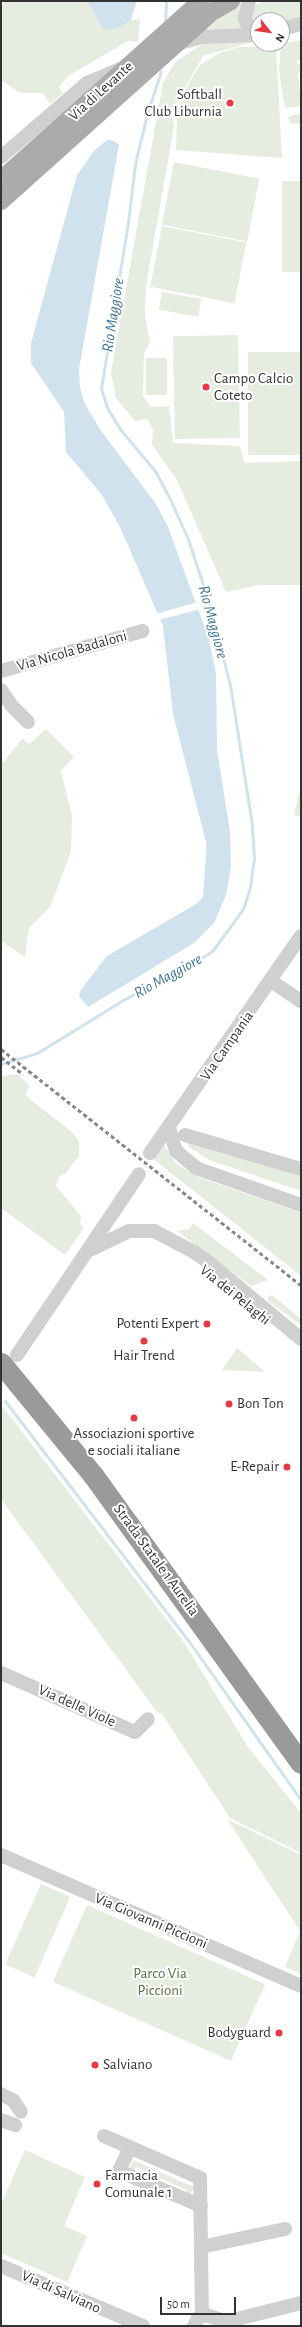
<!DOCTYPE html>
<style>
body{margin:0}
#map{position:relative;width:302px;height:2327px;overflow:hidden;background:#fff;font-family:"Alegreya Sans",sans-serif}
div>[style]{position:absolute}
[style*='--x']{left:calc(var(--x)*1px);top:calc(var(--y)*1px);width:calc(var(--w)*1px);rotate:calc(var(--a)*1deg)}
.green>*{inset:0;background:#e6ecdf;transform-origin:0 0}
.water>*{inset:0;background:#cfe2ee}
.pier>*{inset:0;background:#fff}
.stream>*{height:3px;margin:-1.5px;padding:0 1.5px;transform-origin:1.5px;border-radius:1.5px;background:#cfe2ee}
.minor>*{height:14px;margin:-7px;padding:0 7px;transform-origin:7px;border-radius:7px;background:#d0d0d0}
.major>*{height:18px;margin:-9px;padding:0 9px;transform-origin:9px;border-radius:9px;background:#ababab}
.highway>*{height:21px;margin:-10.5px;padding:0 10.5px;transform-origin:10.5px;border-radius:10.5px;background:#9a9a9a}
.rail>*{height:3px;margin-top:-1.5px;transform-origin:0;background:repeating-linear-gradient(90deg,#888 0 4px,transparent 0 7px)}
.dots>*{width:11px;height:11px;translate:-50% -50%;box-sizing:border-box;border:2px solid #fff;border-radius:50%}
span{translate:-50% -50%;white-space:nowrap;text-align:center;line-height:1.15;-webkit-text-stroke:4px #fff;paint-order:stroke}
.street-label{font-size:15px;color:#333}
.poi-label{font-size:15px;color:#333}
.right{translate:-100% -50%;text-align:right}
.left{translate:0 -50%;text-align:left}
.park-label{font-size:15px;color:#56703f}
.water-label{font-size:16px;color:#3f7597;font-style:italic}
.frame{position:absolute;inset:0;border:2px solid #333;pointer-events:none}
.north{position:absolute;left:250px;top:12px;width:40px;height:40px;box-sizing:border-box;background:#fff;border:1px solid #adadad;border-radius:50%;rotate:120deg;font-size:11px;font-weight:700;line-height:16px;text-align:center;color:#333}
.north::after{content:'';display:block;margin:auto;width:14px;height:18px;background:#e63946;clip-path:polygon(50% 0,100% 100%,50% 72%,0 100%)}
.scale{position:absolute;left:160px;top:2297px;width:76px;height:18px;box-sizing:border-box;border:2px solid #333;border-top:0;padding-left:5px;font-size:12px;line-height:14px;white-space:nowrap;color:#333;-webkit-text-stroke:3px #fff;paint-order:stroke}
</style>
<div id="map">
<div class="green">
<div style="clip-path:polygon(4px 1px,87px 1px,102px 28px,121px 27px,131px 20px,140px 19px,138px 42px,128px 41px,68px 76px,59px 87px,63px 93px,50px 104px,43px 93px,20px 93px,1px 80px,1px 12px)"></div>
<div style="clip-path:polygon(263px 1px,301px 1px,301px 20px,282px 23px,282px 20px,258px 20px,258px 26px,250px 19px,251px 8px)"></div>
<div style="clip-path:polygon(241px 3px,240px 21px,248px 31px,200px 33px,225px 9px)"></div>
<div style="clip-path:polygon(301px 40px,301px 60px,296px 61px,301px 68px,298px 75px,301px 106px,285px 108px,279px 71px,281px 44px)"></div>
<div style="clip-path:polygon(256px 41px,203px 56px,171px 112px,174px 126px,146px 286px,145px 316px,150px 343px,144px 354px,143px 396px,151px 407px,169px 406px,173px 443px,240px 446px,244px 463px,301px 461px,301px 585px,260px 585px,226px 592px,177px 480px,152px 445px,153px 430px,147px 419px,135px 421px,116px 398px,111px 372px,163px 83px,175px 62px,204px 43px)"></div>
<div style="clip-path:polygon(276px 46px,282px 158px,176px 150px,177px 114px,184px 91px,200px 65px,220px 53px,239px 47px)"></div>
<div style="clip-path:polygon(301px 113px,301px 124px,290px 123px,288px 117px)"></div>
<div style="left:174px;top:162px;width:87px;height:64px;rotate:11deg"></div>
<div style="left:282px;top:181px;width:19px;height:91px"></div>
<div style="left:162px;top:226px;width:86px;height:62px;rotate:11deg"></div>
<div style="left:162px;top:292px;width:40px;height:18px;rotate:10deg"></div>
<div style="left:238px;top:335px;width:103px;height:65px;rotate:89deg"></div>
<div style="left:301px;top:352px;width:103px;height:53px;rotate:90deg"></div>
<div style="left:146px;top:358px;width:21px;height:37px"></div>
<div style="clip-path:polygon(46px 729px,74px 757px,61px 771px,72px 815px,71px 852px,50px 907px,29px 928px,25px 957px,1px 941px,1px 765px,22px 739px,29px 744px)"></div>
<div style="clip-path:polygon(299px 793px,301px 794px,301px 817px,294px 815px)"></div>
<div style="clip-path:polygon(17px 1074px,30px 1086px,25px 1094px,27px 1097px,72px 1132px,79px 1141px,79px 1156px,66px 1173px,60px 1176px,56px 1186px,81px 1216px,80px 1224px,84px 1228px,65px 1255px,1px 1208px,1px 1076px)"></div>
<div style="clip-path:polygon(183px 1138px,301px 1173px,301px 1191px,209px 1160px,189px 1147px)"></div>
<div style="clip-path:polygon(163px 1144px,177px 1164px,198px 1177px,301px 1213px,301px 1276px,152px 1158px)"></div>
<div style="clip-path:polygon(193px 1223px,268px 1280px,251px 1286px,177px 1231px,189px 1229px)"></div>
<div style="clip-path:polygon(272px 1295px,301px 1319px,301px 1325px,268px 1301px,268px 1297px)"></div>
<div style="clip-path:polygon(237px 1348px,265px 1372px,222px 1370px)"></div>
<div style="clip-path:polygon(3px 1407px,183px 1641px,248px 1747px,301px 1813px,301px 1853px,230px 1818px,162px 1714px,157px 1712px,1px 1499px,1px 1410px)"></div>
<div style="clip-path:polygon(227px 1819px,301px 1855px,301px 1974px,285px 1967px,300px 1931px)"></div>
<div style="left:41px;top:1884px;width:32px;height:88px;rotate:24deg"></div>
<div style="left:87px;top:1905px;width:195px;height:84px;rotate:24deg"></div>
<div style="clip-path:polygon(25px 2150px,85px 2177px,64px 2226px,87px 2236px,67px 2282px,1px 2253px,1px 2204px)"></div>
<div style="clip-path:polygon(133px 2160px,194px 2187px,189px 2197px,185px 2195px,186px 2190px,136px 2167px,133px 2172px,129px 2170px)"></div>
</div>
<div class="water">
<div style="clip-path:polygon(87px 1px,135px 1px,136px 4px,131px 20px,121px 27px,109px 30px,102px 28px)"></div>
<div style="clip-path:polygon(107px 140px,114px 141px,119px 145px,79px 369px,80px 387px,84px 402px,99px 428px,156px 504px,168px 527px,208px 636px,216px 673px,217px 750px,230px 832px,231px 866px,226px 895px,214px 923px,194px 943px,88px 1007px,79px 996px,80px 991px,107px 956px,196px 904px,203px 897px,206px 854px,206px 842px,173px 714px,163px 626px,120px 527px,102px 495px,66px 452px,64px 412px,31px 363px,31px 343px,77px 175px,94px 151px)"></div>
</div>
<div class="pier">
<div style="clip-path:polygon(198px 602px,201px 609px,158px 620px,156px 614px)"></div>
</div>
<div class="stream">
<div style="--x:165;--y:23;--w:22;--a:-87"></div>
<div style="--x:1;--y:1064;--w:38;--a:-17"></div>
<div style="--x:37;--y:1053;--w:101;--a:-31.6"></div>
<div style="--x:123;--y:1000;--w:76;--a:-27.2"></div>
<div style="--x:191;--y:965;--w:27;--a:-34"></div>
<div style="--x:213;--y:950;--w:51;--a:-53.8"></div>
<div style="--x:243;--y:909;--w:23;--a:-72"></div>
<div style="--x:250;--y:887;--w:30;--a:-82"></div>
<div style="--x:254;--y:857;--w:32;--a:-94"></div>
<div style="--x:252;--y:825;--w:142;--a:-98.9"></div>
<div style="--x:230;--y:685;--w:85;--a:-104.4"></div>
<div style="--x:209;--y:603;--w:67;--a:-108.2"></div>
<div style="--x:188;--y:539;--w:44;--a:-114.2"></div>
<div style="--x:170;--y:499;--w:32;--a:-118"></div>
<div style="--x:155;--y:471;--w:55;--a:-129.8"></div>
<div style="--x:120;--y:429;--w:26;--a:-121"></div>
<div style="--x:107;--y:407;--w:19;--a:-108"></div>
<div style="--x:101;--y:389;--w:169;--a:-80.8"></div>
<div style="--x:128;--y:222;--w:58;--a:-83.1"></div>
<div style="--x:135;--y:164;--w:51;--a:-76.5"></div>
<div style="--x:147;--y:114;--w:45;--a:-72"></div>
<div style="--x:5;--y:1401;--w:301;--a:52.6"></div>
<div style="--x:188;--y:1640;--w:196;--a:54.8"></div>
</div>
<div class="minor">
<div style="--x:249;--y:1;--w:18;--a:103"></div>
<div style="--x:245;--y:19;--w:8;--a:67"></div>
<div style="--x:248;--y:26;--w:11;--a:27"></div>
<div style="--x:282;--y:29;--w:20;--a:-15"></div>
<div style="--x:180;--y:43;--w:23;--a:-15"></div>
<div style="--x:202;--y:37;--w:56;--a:-2"></div>
<div style="--x:1;--y:157;--w:113;--a:-40.7"></div>
<div style="--x:87;--y:83;--w:36;--a:-23"></div>
<div style="--x:1;--y:671;--w:147;--a:-15.8"></div>
<div style="--x:1;--y:690;--w:18;--a:56"></div>
<div style="--x:11;--y:705;--w:24;--a:45"></div>
<div style="--x:271;--y:981;--w:36;--a:34"></div>
<div style="--x:169;--y:1128;--w:24;--a:73"></div>
<div style="--x:176;--y:1151;--w:26;--a:40"></div>
<div style="--x:196;--y:1168;--w:111;--a:19.4"></div>
<div style="--x:185;--y:1135;--w:121;--a:16.3"></div>
<div style="--x:150;--y:1153;--w:264;--a:-55.2"></div>
<div style="--x:90;--y:1250;--w:43;--a:-26"></div>
<div style="--x:129;--y:1231;--w:25;--a:0"></div>
<div style="--x:154;--y:1231;--w:45;--a:27.7"></div>
<div style="--x:194;--y:1252;--w:21;--a:35"></div>
<div style="--x:211;--y:1264;--w:117;--a:39.8"></div>
<div style="--x:17;--y:1355;--w:218;--a:-56"></div>
<div style="--x:1;--y:1673;--w:146;--a:23.8"></div>
<div style="--x:135;--y:1732;--w:18;--a:-45"></div>
<div style="--x:1;--y:1855;--w:327;--a:23.6"></div>
<div style="--x:1;--y:2094;--w:13;--a:27"></div>
<div style="--x:13;--y:2100;--w:14;--a:56"></div>
<div style="--x:1;--y:2120;--w:15;--a:20"></div>
<div style="--x:104;--y:2136;--w:105;--a:23.6"></div>
<div style="--x:200;--y:2178;--w:138;--a:89.2"></div>
<div style="--x:130;--y:2148;--w:25;--a:116"></div>
<div style="--x:119;--y:2171;--w:89;--a:23.1"></div>
<div style="--x:201;--y:2247;--w:86;--a:-12.1"></div>
<div style="--x:1;--y:2266;--w:154;--a:22.9"></div>
<div style="--x:221;--y:2323;--w:82;--a:-14"></div>
<div style="--x:194;--y:2326;--w:9;--a:-63"></div>
<div style="--x:198;--y:2318;--w:9;--a:-21"></div>
<div style="--x:206;--y:2315;--w:13;--a:18"></div>
<div style="--x:218;--y:2319;--w:8;--a:60"></div>
</div>
<div class="major">
<div style="--x:1;--y:180;--w:268;--a:-41.8"></div>
<div style="--x:1;--y:201;--w:283;--a:-41.9"></div>
<div style="--x:212;--y:12;--w:22;--a:-30"></div>
</div>
<div class="highway">
<div style="--x:1;--y:1363;--w:145;--a:50.6"></div>
<div style="--x:93;--y:1475;--w:355;--a:54.2"></div>
</div>
<div class="rail">
<div style="--x:1;--y:1049;--w:382;--a:38.2"></div>
<div style="--x:1;--y:1057;--w:28;--a:38"></div>
</div>
<div class="dots">
<div style="left:230px;top:103px;background:#e63946"></div>
<div style="left:206px;top:387px;background:#e63946"></div>
<div style="left:207px;top:1324px;background:#e63946"></div>
<div style="left:144px;top:1341px;background:#e63946"></div>
<div style="left:229px;top:1404px;background:#e63946"></div>
<div style="left:134px;top:1418px;background:#e63946"></div>
<div style="left:287px;top:1467px;background:#e63946"></div>
<div style="left:279px;top:2033px;background:#e63946"></div>
<div style="left:95px;top:2065px;background:#e63946"></div>
<div style="left:97px;top:2184px;background:#e63946"></div>
</div>
<div class="street-label">
<span style="left:101px;top:91px;rotate:-42deg">Via di Levante</span>
<span style="left:72px;top:651px;rotate:-16deg">Via Nicola Badaloni</span>
<span style="left:227px;top:1046px;rotate:-55deg">Via Campania</span>
<span style="left:235px;top:1295px;rotate:39deg">Via dei Pelaghi</span>
<span style="left:156px;top:1560px;rotate:54deg">Strada Statale 1 Aurelia</span>
<span style="left:77px;top:1706px;rotate:24deg">Via delle Viole</span>
<span style="left:151px;top:1921px;rotate:23deg">Via Giovanni Piccioni</span>
<span style="left:61px;top:2292px;rotate:24deg">Via di Salviano</span>
</div>
<div class="poi-label">
<span class="right" style="left:222px;top:103px">Softball<br>Club Liburnia</span>
<span class="left" style="left:214px;top:387px">Campo Calcio<br>Coteto</span>
<span class="right" style="left:199px;top:1324px">Potenti Expert</span>
<span style="left:144px;top:1356px">Hair Trend</span>
<span class="left" style="left:237px;top:1404px">Bon Ton</span>
<span style="left:134px;top:1442px">Associazioni sportive<br>e sociali italiane</span>
<span class="right" style="left:279px;top:1467px">E-Repair</span>
<span class="right" style="left:271px;top:2033px">Bodyguard</span>
<span class="left" style="left:103px;top:2065px">Salviano</span>
<span class="left" style="left:105px;top:2184px">Farmacia<br>Comunale 1</span>
</div>
<div class="park-label">
<span style="left:160px;top:1982px">Parco Via<br>Piccioni</span>
</div>
<div class="water-label">
<span style="left:113px;top:315px;rotate:-81deg">Rio Maggiore</span>
<span style="left:213px;top:622px;rotate:75deg">Rio Maggiore</span>
<span style="left:168px;top:976px;rotate:-29deg">Rio Maggiore</span>
</div>
<div class="frame"></div>
<div class="north">N</div>
<div class="scale">50 m</div>
</div>
